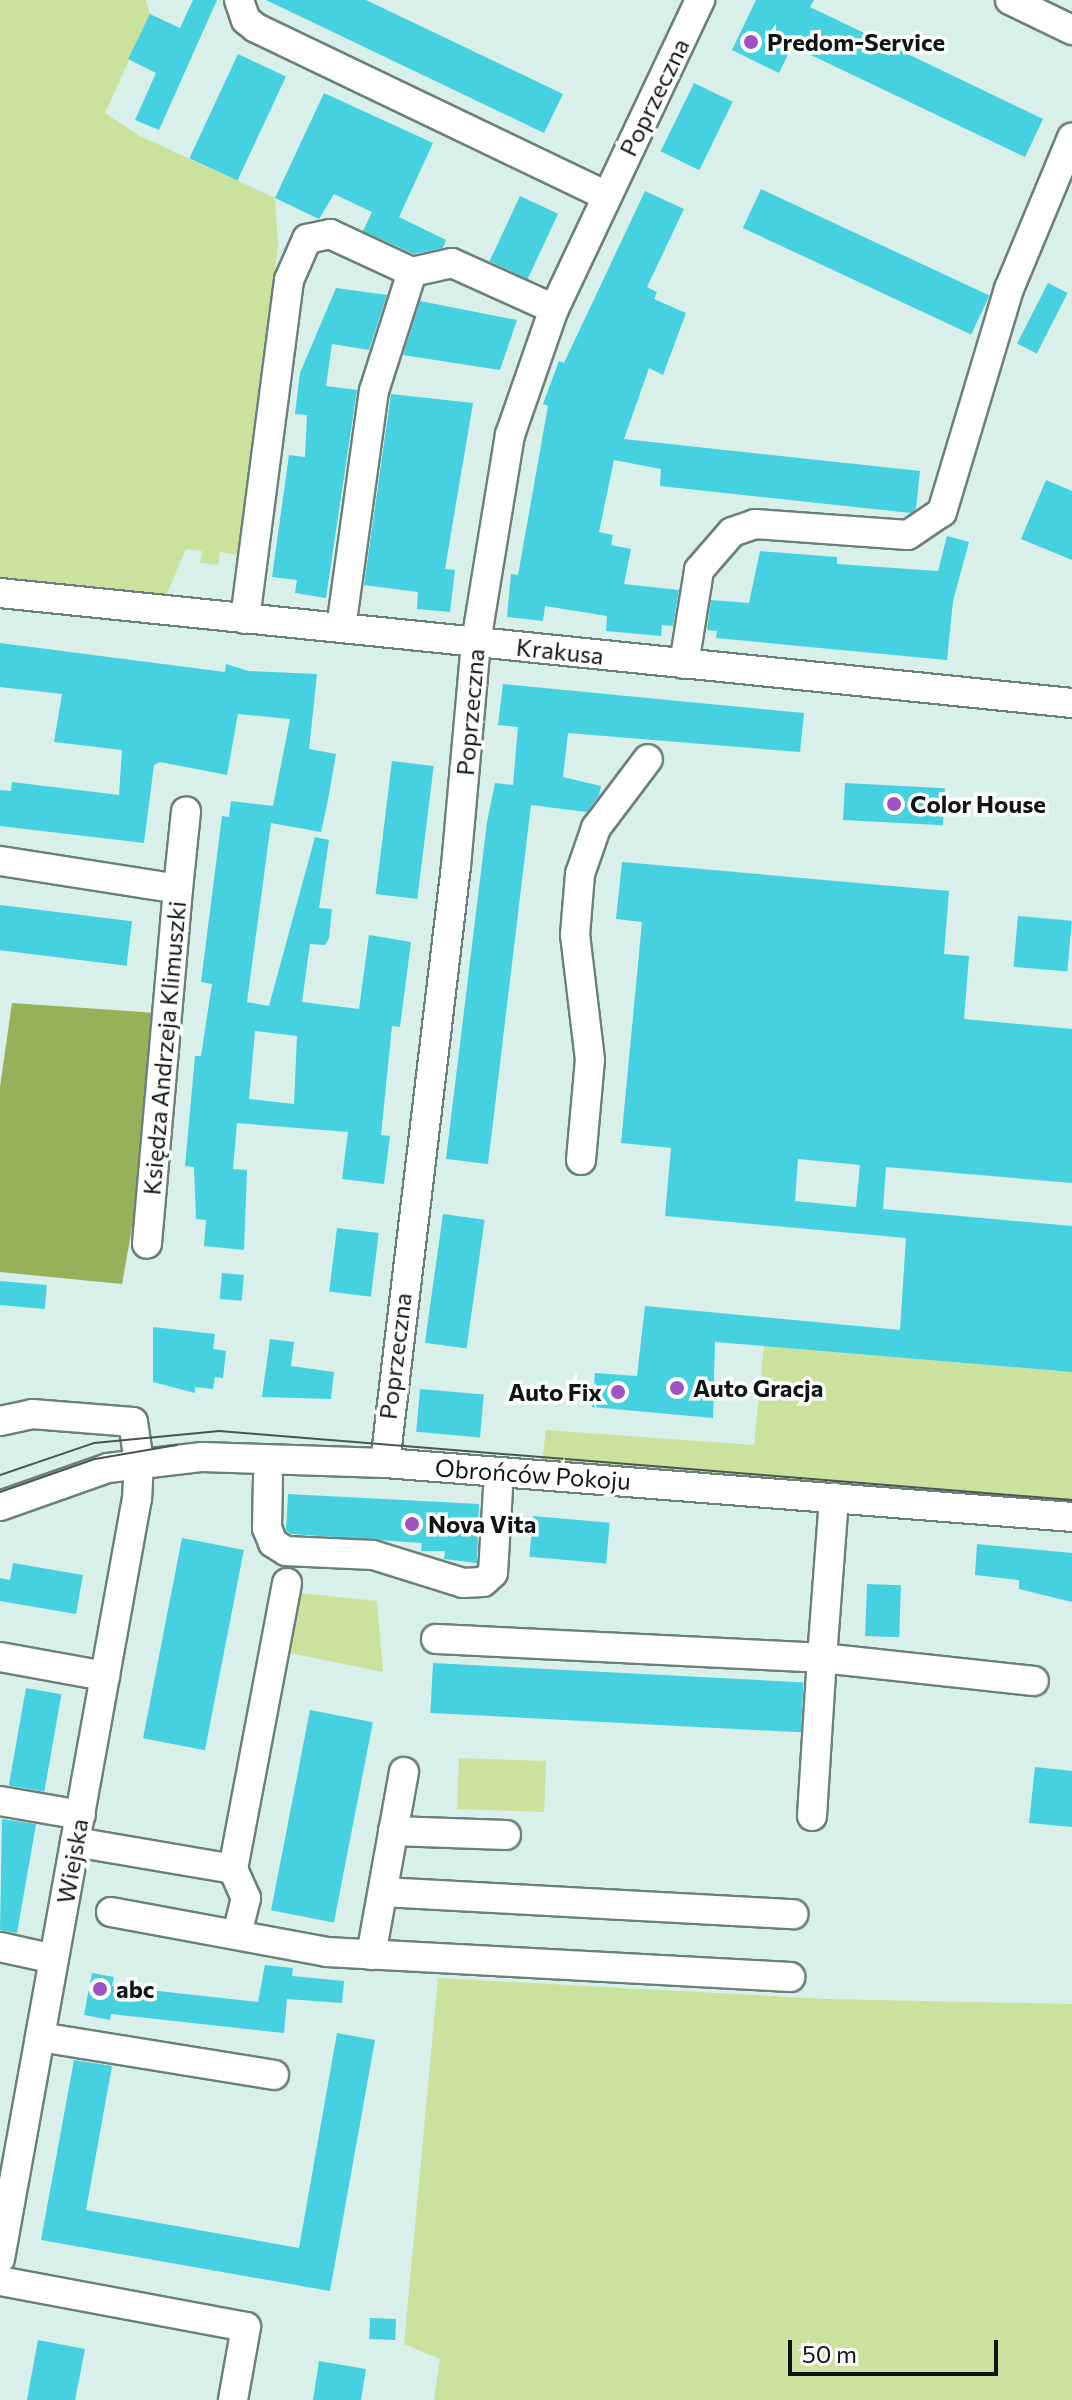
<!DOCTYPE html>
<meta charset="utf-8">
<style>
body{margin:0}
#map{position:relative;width:1072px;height:2400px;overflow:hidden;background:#d9efe9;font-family:Commissioner,sans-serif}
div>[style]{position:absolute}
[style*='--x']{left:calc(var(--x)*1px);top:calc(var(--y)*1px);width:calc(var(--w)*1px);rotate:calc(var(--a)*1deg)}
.green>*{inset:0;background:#cae29e;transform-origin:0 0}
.forest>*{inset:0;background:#95b15a}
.building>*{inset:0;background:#45d1df;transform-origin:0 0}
.roads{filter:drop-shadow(2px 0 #6b807b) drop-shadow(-2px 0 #6b807b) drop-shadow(0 2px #6b807b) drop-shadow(0 -2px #6b807b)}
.minor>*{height:28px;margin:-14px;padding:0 14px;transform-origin:14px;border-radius:14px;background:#fff}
.tram>*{height:2px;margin:-1px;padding:0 1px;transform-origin:1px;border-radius:1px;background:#495552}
.dots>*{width:22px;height:22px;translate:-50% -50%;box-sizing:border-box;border:4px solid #fff;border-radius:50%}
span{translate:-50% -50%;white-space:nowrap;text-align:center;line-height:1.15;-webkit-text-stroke:7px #fff;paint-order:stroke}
.poi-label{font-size:24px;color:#0e1614;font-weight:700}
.left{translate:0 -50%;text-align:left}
.right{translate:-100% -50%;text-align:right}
.street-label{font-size:24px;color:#0e1614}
.scale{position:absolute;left:788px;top:2340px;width:210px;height:36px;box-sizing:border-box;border:4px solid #0e1614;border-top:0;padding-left:10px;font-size:24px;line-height:28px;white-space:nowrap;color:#0e1614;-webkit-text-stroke:6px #fff;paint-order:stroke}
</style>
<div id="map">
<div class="green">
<div style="clip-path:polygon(0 0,146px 0,150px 14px,105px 113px,140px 136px,275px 198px,278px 246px,238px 555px,220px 552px,218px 565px,200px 563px,202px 551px,186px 549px,165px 598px,0 581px)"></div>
<div style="clip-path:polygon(764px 1346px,1072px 1372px,1072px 1504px,542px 1464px,546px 1430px,754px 1445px)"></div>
<div style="clip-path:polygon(300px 1593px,377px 1601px,383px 1672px,290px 1653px)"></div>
<div style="left:459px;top:1758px;width:87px;height:51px;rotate:2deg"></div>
<div style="clip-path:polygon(438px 1978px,828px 1999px,1072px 2004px,1072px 2400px,434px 2400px,440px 2359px,404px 2344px)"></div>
</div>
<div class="forest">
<div style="clip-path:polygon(12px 1003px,157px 1013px,141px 1177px,122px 1284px,0 1272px,0 1087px)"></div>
</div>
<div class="building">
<div style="clip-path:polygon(193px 0,217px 0,159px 130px,135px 120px,156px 73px,128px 59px,150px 14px,180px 28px)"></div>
<div style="clip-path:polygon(266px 0,366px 0,563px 94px,544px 133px)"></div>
<div style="clip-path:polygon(756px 0,814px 0,810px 7px,1043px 119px,1025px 157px,792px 46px,779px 73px,732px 50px)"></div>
<div style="left:238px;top:54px;width:53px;height:115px;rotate:25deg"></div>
<div style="left:694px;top:83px;width:43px;height:76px;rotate:26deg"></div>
<div style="clip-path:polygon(324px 93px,433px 143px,399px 217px,446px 240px,443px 248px,414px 254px,363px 231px,372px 212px,334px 194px,319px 219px,275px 198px)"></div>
<div style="left:761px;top:189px;width:252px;height:43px;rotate:25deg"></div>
<div style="clip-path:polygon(645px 191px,684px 209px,647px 287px,657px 292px,654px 299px,686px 313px,663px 375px,649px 368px,624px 439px,920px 471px,916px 509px,911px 513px,660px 486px,661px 469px,614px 460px,599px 532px,613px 535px,611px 545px,631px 549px,624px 584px,679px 590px,673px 626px,662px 625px,661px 636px,606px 631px,607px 616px,545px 606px,543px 621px,507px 617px,511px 574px,518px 575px,548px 406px,543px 404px,559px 361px,564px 363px)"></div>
<div style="left:520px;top:196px;width:42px;height:72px;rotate:25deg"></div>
<div style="left:1048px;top:283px;width:22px;height:68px;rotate:27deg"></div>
<div style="clip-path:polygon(336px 288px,387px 295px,369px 350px,332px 344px,326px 386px,357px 390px,326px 598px,295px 593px,297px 580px,272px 577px,289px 455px,305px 457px,307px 415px,295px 414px,300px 373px)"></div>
<div style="clip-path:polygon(420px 301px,517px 320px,500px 370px,403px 355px)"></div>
<div style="clip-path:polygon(391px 394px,473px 403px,445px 569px,455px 570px,450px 612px,417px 609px,418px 592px,364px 585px)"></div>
<div style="clip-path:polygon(1046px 480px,1072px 491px,1072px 560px,1021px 539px)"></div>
<div style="clip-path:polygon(947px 536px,969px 542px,953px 601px,947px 660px,716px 638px,717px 631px,707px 630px,711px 600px,749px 603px,760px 551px,837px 557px,837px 564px,938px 571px)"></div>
<div style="clip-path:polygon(evenodd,0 643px,225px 672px,226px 664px,248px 671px,317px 674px,309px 749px,336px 754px,328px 800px,321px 832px,271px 823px,247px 1002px,269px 1006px,315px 837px,329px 840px,319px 908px,332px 909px,329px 938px,325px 945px,310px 944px,302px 1002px,359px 1009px,369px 935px,411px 942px,400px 1027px,392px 1026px,381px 1135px,390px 1136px,384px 1184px,342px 1179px,348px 1132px,237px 1123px,233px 1169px,247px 1170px,244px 1250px,204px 1246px,206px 1220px,196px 1219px,194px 1167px,185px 1166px,195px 1056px,201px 1056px,212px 984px,201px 982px,222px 816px,229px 817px,231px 801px,273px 806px,290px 719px,238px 714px,227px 775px,160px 762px,154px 765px,144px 843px,0 826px,0 790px,11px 791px,12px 782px,119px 795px,122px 750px,54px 742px,62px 694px,0 687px,0 643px,255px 1031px,297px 1036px,294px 1104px,249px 1099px,255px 1031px)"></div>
<div style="clip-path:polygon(503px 684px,804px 713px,800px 752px,568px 733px,563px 777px,601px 786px,599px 795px,587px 812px,531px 805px,488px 1164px,446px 1159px,487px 822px,495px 783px,513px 785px,518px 727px,498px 725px)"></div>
<div style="left:392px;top:761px;width:42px;height:134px;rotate:7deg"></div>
<div style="left:845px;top:783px;width:100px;height:37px;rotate:3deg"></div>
<div style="clip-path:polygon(evenodd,622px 862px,949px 891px,944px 954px,969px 956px,964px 1019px,1072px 1029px,1072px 1183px,886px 1167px,883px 1209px,1072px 1226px,1072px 1372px,715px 1342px,713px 1418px,592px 1407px,595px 1373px,637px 1376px,645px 1306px,900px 1330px,906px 1238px,665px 1216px,671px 1148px,621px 1143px,642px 922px,616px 919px,622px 862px,798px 1159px,860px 1165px,856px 1207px,795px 1201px,798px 1159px)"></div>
<div style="left:0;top:905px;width:133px;height:45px;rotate:7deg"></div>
<div style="left:1018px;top:916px;width:54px;height:51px;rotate:5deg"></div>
<div style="left:443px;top:1214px;width:42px;height:130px;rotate:8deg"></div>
<div style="left:337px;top:1228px;width:42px;height:64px;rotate:7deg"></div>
<div style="left:222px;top:1273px;width:22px;height:26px;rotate:5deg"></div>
<div style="left:0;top:1281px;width:47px;height:24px;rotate:5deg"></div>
<div style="clip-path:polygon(153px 1327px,215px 1334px,213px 1349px,226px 1351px,223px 1378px,215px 1377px,213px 1389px,195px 1387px,195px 1393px,153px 1382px)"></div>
<div style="clip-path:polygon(270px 1339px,294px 1342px,291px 1366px,334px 1372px,331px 1399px,262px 1397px)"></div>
<div style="left:420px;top:1389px;width:64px;height:43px;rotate:5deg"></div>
<div style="clip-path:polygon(288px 1494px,479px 1504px,477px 1563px,444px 1559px,445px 1551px,421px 1551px,422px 1543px,291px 1534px,286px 1530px)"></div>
<div style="left:533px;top:1516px;width:77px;height:41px;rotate:5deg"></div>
<div style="left:182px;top:1538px;width:63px;height:204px;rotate:11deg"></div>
<div style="clip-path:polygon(977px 1544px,1072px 1553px,1072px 1602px,1019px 1589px,1019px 1580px,975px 1575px)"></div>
<div style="clip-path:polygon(13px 1563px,83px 1575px,76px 1614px,0 1601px,0 1578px,10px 1580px)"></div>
<div style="left:867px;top:1584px;width:34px;height:52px;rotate:2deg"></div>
<div style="left:433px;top:1663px;width:371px;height:50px;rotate:3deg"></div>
<div style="left:26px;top:1688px;width:36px;height:99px;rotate:10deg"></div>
<div style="left:310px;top:1710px;width:64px;height:204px;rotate:11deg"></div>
<div style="clip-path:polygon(1035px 1767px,1072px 1771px,1072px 1827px,1029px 1823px)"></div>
<div style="clip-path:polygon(2px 1819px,36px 1824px,17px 1933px,0 1930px)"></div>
<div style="clip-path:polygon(265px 1965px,293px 1968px,292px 1976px,344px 1981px,342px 2003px,287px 1999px,284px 2033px,111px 2014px,110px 2020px,84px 2015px,92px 1973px,114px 1977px,112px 1986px,258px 2002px)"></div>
<div style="clip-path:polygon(337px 2033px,375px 2040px,330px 2291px,41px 2240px,74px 2060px,112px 2066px,86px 2210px,299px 2248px)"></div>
<div style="left:370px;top:2318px;width:26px;height:21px;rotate:2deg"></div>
<div style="clip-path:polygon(38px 2340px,85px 2349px,75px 2400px,27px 2400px)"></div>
<div style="clip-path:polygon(319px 2361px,366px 2369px,361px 2400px,313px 2400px)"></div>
</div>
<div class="roads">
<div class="minor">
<div style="--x:239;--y:0;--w:21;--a:71"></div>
<div style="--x:246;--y:20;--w:13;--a:39"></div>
<div style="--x:256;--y:28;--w:389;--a:25.6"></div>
<div style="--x:1010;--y:0;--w:69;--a:25.8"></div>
<div style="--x:0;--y:593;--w:1078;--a:5.86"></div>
<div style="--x:245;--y:619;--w:342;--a:-82.6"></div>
<div style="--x:289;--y:280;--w:45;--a:-66.3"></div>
<div style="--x:307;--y:239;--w:24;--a:-12"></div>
<div style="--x:330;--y:234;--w:90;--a:24.9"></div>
<div style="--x:412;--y:272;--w:41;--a:-12.7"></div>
<div style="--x:452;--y:263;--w:112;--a:24.3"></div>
<div style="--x:341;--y:628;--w:239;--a:-82.1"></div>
<div style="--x:374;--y:391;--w:125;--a:-72.3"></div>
<div style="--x:684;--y:664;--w:95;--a:-80.9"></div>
<div style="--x:699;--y:570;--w:50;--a:-49"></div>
<div style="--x:732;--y:532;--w:24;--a:-19"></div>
<div style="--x:755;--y:524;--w:153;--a:4.1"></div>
<div style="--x:908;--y:535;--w:41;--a:-34.1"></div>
<div style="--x:942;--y:512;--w:233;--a:-73.3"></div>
<div style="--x:1009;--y:289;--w:164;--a:-67.4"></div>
<div style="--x:0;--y:861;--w:180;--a:8.9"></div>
<div style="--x:178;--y:889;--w:356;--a:95"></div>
<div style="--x:178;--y:889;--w:78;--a:-84.1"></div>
<div style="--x:581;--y:1160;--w:100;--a:-84.9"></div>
<div style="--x:590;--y:1060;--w:126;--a:-96.8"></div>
<div style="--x:575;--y:935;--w:61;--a:-85.3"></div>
<div style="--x:580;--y:874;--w:49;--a:-70.8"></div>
<div style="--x:596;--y:828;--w:86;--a:-53"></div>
<div style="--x:0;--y:1421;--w:33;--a:-12"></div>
<div style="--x:32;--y:1414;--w:101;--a:4.5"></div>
<div style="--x:133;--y:1422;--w:40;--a:81.5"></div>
<div style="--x:139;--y:1462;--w:36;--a:93"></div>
<div style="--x:137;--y:1498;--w:773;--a:100.21"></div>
<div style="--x:385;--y:1463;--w:601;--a:-83.22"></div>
<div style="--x:456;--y:866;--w:225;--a:-84.9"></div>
<div style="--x:476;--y:642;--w:210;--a:-80.7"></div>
<div style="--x:510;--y:435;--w:133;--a:-70.8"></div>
<div style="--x:554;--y:309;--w:342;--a:-64.7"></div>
<div style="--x:268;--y:1477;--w:51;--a:91.1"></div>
<div style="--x:267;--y:1528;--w:16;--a:68"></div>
<div style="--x:273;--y:1543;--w:15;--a:32"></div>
<div style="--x:286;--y:1551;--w:87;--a:2.6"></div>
<div style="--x:373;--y:1555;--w:94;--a:17.3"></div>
<div style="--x:463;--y:1583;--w:20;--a:-3"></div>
<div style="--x:483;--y:1582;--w:13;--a:-42"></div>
<div style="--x:493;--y:1573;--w:84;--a:-86.6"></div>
<div style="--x:0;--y:1506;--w:114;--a:-19.4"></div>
<div style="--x:108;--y:1468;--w:95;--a:-6.7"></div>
<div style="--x:202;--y:1457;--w:183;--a:1.9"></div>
<div style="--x:385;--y:1463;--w:689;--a:4.49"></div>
<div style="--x:436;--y:1639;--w:386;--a:2.8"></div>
<div style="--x:822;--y:1658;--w:161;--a:-85.7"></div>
<div style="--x:0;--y:1657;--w:107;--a:10.3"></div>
<div style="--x:0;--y:1801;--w:82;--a:9.8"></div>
<div style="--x:812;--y:1816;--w:158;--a:-86.4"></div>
<div style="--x:822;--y:1658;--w:213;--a:6.2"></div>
<div style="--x:393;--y:1831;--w:113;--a:2"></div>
<div style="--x:75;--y:1842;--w:160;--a:9.7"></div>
<div style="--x:233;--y:1869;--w:291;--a:-79.3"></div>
<div style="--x:233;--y:1869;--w:32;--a:66"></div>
<div style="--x:246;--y:1898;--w:36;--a:104"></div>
<div style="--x:383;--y:1892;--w:411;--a:3.1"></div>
<div style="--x:111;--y:1912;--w:220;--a:10.5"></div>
<div style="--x:327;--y:1952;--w:464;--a:3.1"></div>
<div style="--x:0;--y:1947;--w:55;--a:12.5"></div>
<div style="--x:371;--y:1955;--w:186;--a:-79.8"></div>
<div style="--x:40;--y:2037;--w:237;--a:9.2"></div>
<div style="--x:0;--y:2281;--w:250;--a:10.6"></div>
<div style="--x:246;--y:2327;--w:74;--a:100.1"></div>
</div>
</div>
<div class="tram">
<div style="--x:0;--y:1475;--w:99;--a:-18.8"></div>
<div style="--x:94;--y:1443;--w:126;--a:-5.5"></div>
<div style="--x:219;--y:1431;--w:856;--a:4.62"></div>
<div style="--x:0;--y:1492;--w:101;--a:-19.2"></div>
<div style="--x:95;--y:1459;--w:83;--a:-9.7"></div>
</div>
<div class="dots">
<div style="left:751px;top:42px;background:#9e52c4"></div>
<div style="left:894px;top:804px;background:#9e52c4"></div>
<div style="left:677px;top:1388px;background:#9e52c4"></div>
<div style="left:618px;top:1392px;background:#9e52c4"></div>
<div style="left:412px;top:1524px;background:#9e52c4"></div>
<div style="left:100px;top:1989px;background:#9e52c4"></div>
</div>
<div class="poi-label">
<span class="left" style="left:767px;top:42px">Predom-Service</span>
<span class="left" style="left:910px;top:804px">Color House</span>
<span class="left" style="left:693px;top:1388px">Auto Gracja</span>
<span class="right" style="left:602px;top:1392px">Auto Fix</span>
<span class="left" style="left:428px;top:1524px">Nova Vita</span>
<span class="left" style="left:116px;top:1989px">abc</span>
</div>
<div class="street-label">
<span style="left:654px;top:97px;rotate:-64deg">Poprzeczna</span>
<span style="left:560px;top:651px;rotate:6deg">Krakusa</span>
<span style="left:470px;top:712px;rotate:-85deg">Poprzeczna</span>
<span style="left:164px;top:1048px;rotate:-85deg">Księdza Andrzeja Klimuszki</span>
<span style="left:395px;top:1356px;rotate:-83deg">Poprzeczna</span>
<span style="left:533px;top:1474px;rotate:4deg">Obrońców Pokoju</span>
<span style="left:72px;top:1861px;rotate:-80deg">Wiejska</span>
</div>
<div class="scale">50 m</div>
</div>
